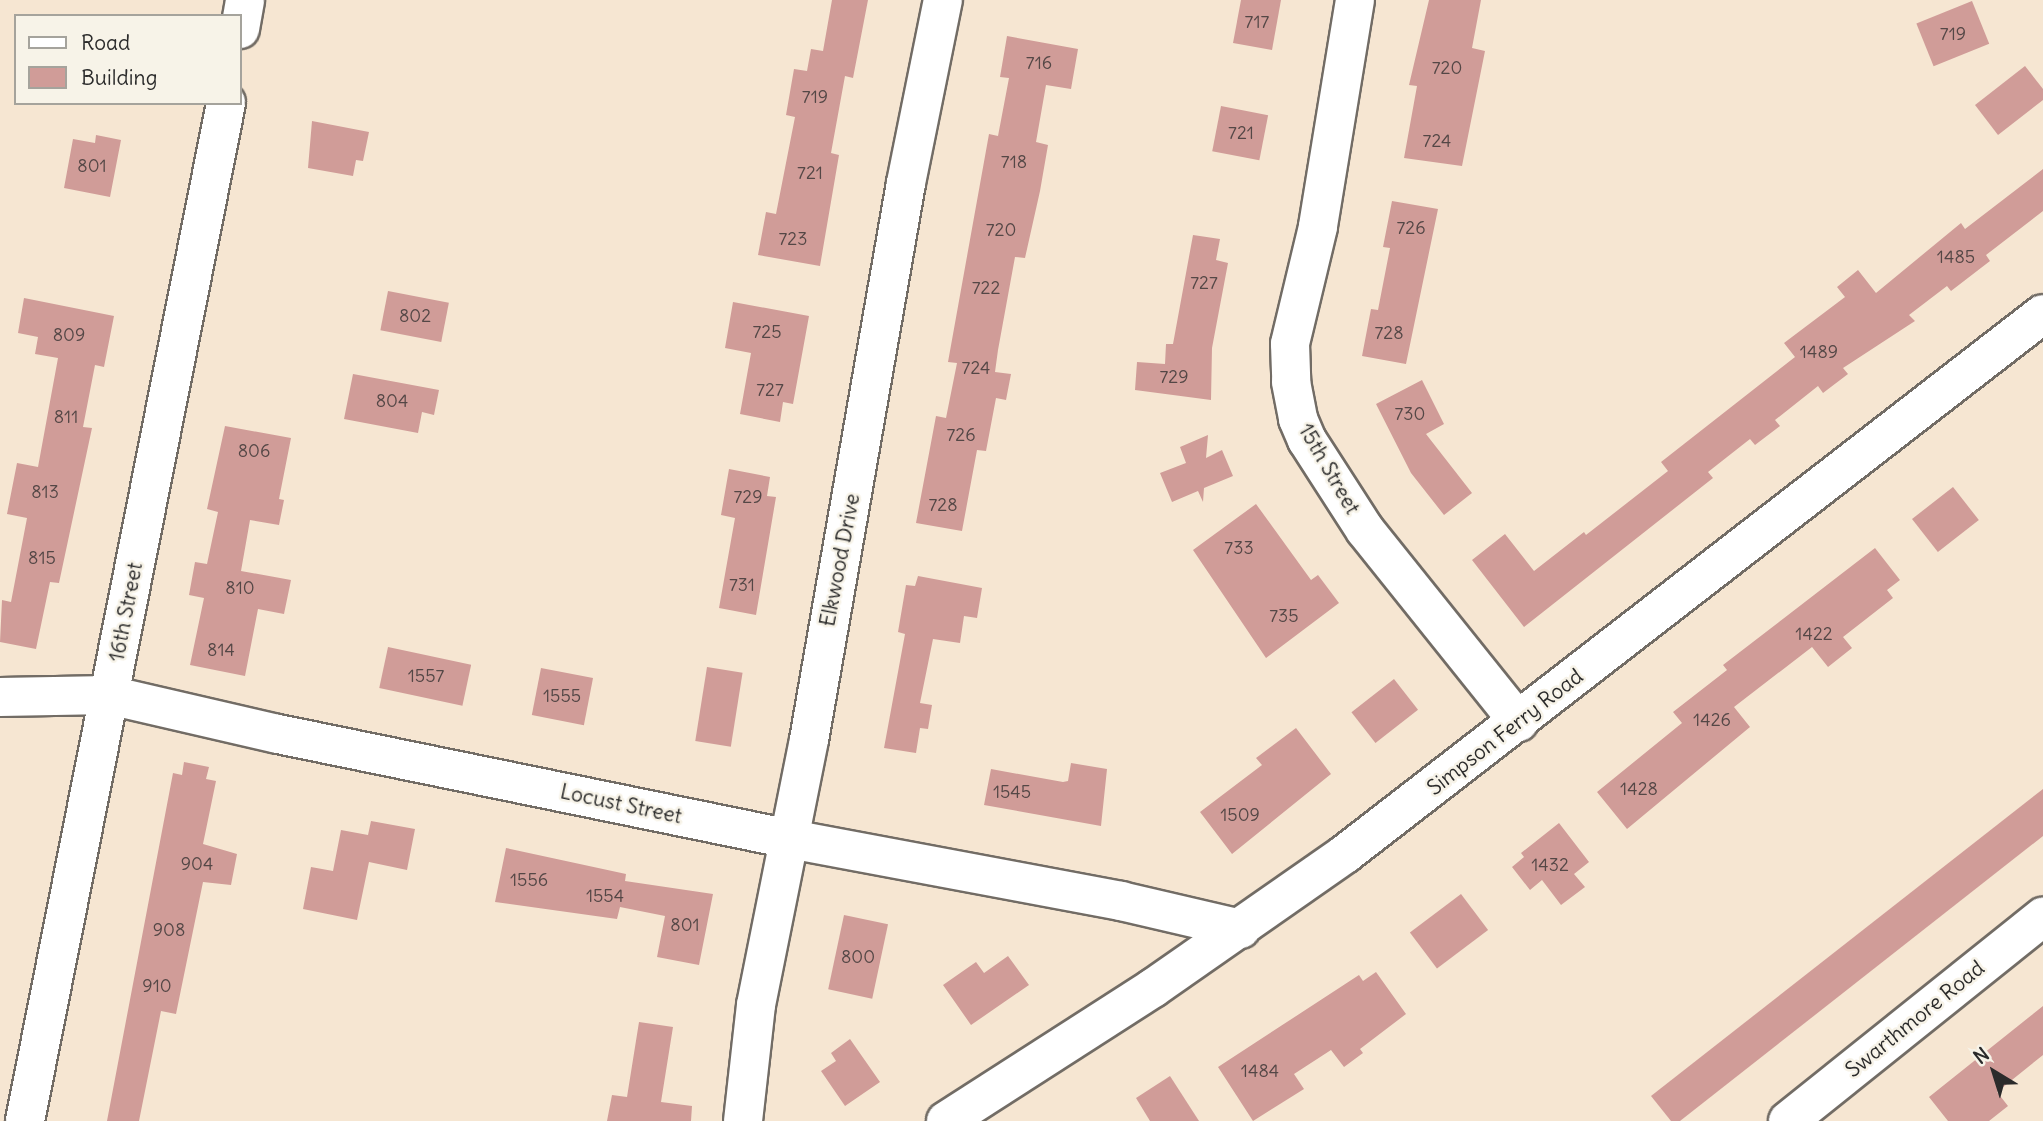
<!DOCTYPE html>
<style>
body{margin:0}
#map{position:relative;width:2043px;height:1121px;overflow:hidden;background:#f6e6d2;font-family:Delius,sans-serif}
div>[style]{position:absolute}
[style*='--x']{left:calc(var(--x)*1px);top:calc(var(--y)*1px);width:calc(var(--w)*1px);rotate:calc(var(--a)*1deg)}
.building>*{inset:0;background:#d09c98;transform-origin:0 0}
.roads{filter:drop-shadow(2px 0 #726c65) drop-shadow(-2px 0 #726c65) drop-shadow(0 2px #726c65) drop-shadow(0 -2px #726c65)}
.minor>*{height:38px;margin:-19px;padding:0 19px;transform-origin:19px;border-radius:19px;background:#fff}
.major>*{height:38px;margin:-19px;padding:0 19px;transform-origin:19px;border-radius:19px;background:#fff}
span{translate:-50% -50%;white-space:nowrap;text-align:center;line-height:1.15;-webkit-text-stroke:5px #f7f3e8;paint-order:stroke}
.number-label{font-size:18px;color:#544746}
.number-label span{-webkit-text-stroke-width:0}
.street-label{font-size:21px;color:#2b2b2b}
.legend{position:absolute;left:14px;top:14px;width:228px;height:91px;box-sizing:border-box;background:#f7f3e8;border:2px solid #a5a39c;margin:0;padding:9px 12px;list-style:none;font-size:21px;color:#2b2b2b}
.legend li{display:flex;align-items:center;gap:14px;height:35px}
.legend b{width:35px;border:2px solid #a5a39c}
.north{position:absolute;left:1959px;top:1037px;width:70px;height:70px;-webkit-text-stroke:5px #f7f3e8;paint-order:stroke;rotate:322deg;font-size:19px;font-weight:700;line-height:28px;text-align:center;color:#2b2b2b}
.north::after{content:'';display:block;margin:auto;width:24px;height:32px;background:#2b2b2b;clip-path:polygon(50% 0,100% 100%,50% 72%,0 100%)}
</style>
<div id="map">
<div class="building">
<div style="clip-path:polygon(832px 0,868px 0,853px 78px,845px 76px,831px 153px,839px 155px,820px 266px,758px 255px,766px 212px,776px 214px,795px 117px,786px 115px,794px 69px,807px 71px,811px 49px,823px 51px)"></div>
<div style="clip-path:polygon(1241px 0,1281px 0,1272px 50px,1233px 43px)"></div>
<div style="clip-path:polygon(1429px 0,1481px 0,1472px 48px,1485px 51px,1462px 166px,1404px 158px,1417px 86px,1409px 85px)"></div>
<div style="left:1972px;top:1px;width:46px;height:60px;rotate:68deg"></div>
<div style="clip-path:polygon(1007px 36px,1078px 49px,1071px 89px,1046px 85px,1036px 142px,1048px 145px,1040px 191px,1025px 258px,1015px 257px,998px 350px,995px 372px,1011px 374px,1006px 400px,996px 398px,986px 451px,977px 450px,962px 531px,916px 523px,936px 416px,946px 418px,957px 363px,948px 362px,989px 134px,998px 136px,1009px 78px,1000px 77px)"></div>
<div style="clip-path:polygon(2025px 66px,2043px 89px,2043px 100px,1998px 135px,1975px 105px)"></div>
<div style="left:1221px;top:106px;width:48px;height:46px;rotate:11deg"></div>
<div style="clip-path:polygon(312px 121px,369px 132px,363px 161px,356px 160px,353px 176px,308px 168px)"></div>
<div style="clip-path:polygon(96px 135px,121px 140px,110px 197px,64px 188px,73px 139px,95px 143px)"></div>
<div style="clip-path:polygon(2043px 169px,2043px 211px,1986px 255px,1990px 261px,1951px 291px,1947px 286px,1909px 315px,1915px 321px,1843px 368px,1848px 374px,1823px 393px,1818px 386px,1775px 420px,1780px 426px,1755px 445px,1750px 439px,1708px 472px,1713px 478px,1524px 627px,1472px 560px,1505px 534px,1534px 571px,1584px 532px,1586px 535px,1668px 471px,1661px 462px,1795px 357px,1784px 343px,1845px 297px,1837px 287px,1858px 270px,1876px 293px,1961px 223px,1965px 229px)"></div>
<div style="clip-path:polygon(1392px 201px,1438px 209px,1406px 364px,1362px 356px,1371px 309px,1378px 310px,1390px 248px,1383px 247px)"></div>
<div style="clip-path:polygon(1193px 235px,1220px 239px,1216px 260px,1228px 263px,1212px 348px,1211px 400px,1135px 390px,1137px 362px,1165px 364px,1166px 344px,1173px 344px)"></div>
<div style="left:388px;top:291px;width:62px;height:40px;rotate:11deg"></div>
<div style="clip-path:polygon(24px 298px,114px 316px,104px 367px,95px 365px,83px 427px,92px 428px,59px 583px,50px 582px,36px 649px,0 642px,2px 600px,11px 602px,27px 518px,7px 514px,17px 463px,38px 467px,58px 358px,35px 354px,38px 337px,18px 333px)"></div>
<div style="clip-path:polygon(733px 302px,809px 316px,793px 404px,783px 402px,780px 422px,740px 414px,751px 353px,725px 348px)"></div>
<div style="clip-path:polygon(353px 374px,439px 390px,434px 415px,422px 412px,418px 433px,344px 419px)"></div>
<div style="clip-path:polygon(1422px 380px,1444px 424px,1426px 434px,1472px 493px,1444px 515px,1411px 473px,1376px 404px)"></div>
<div style="clip-path:polygon(225px 426px,291px 438px,279px 499px,284px 500px,279px 525px,250px 520px,241px 571px,291px 580px,284px 614px,258px 609px,245px 676px,190px 665px,204px 598px,189px 595px,195px 562px,207px 564px,218px 512px,207px 509px)"></div>
<div style="clip-path:polygon(1208px 435px,1206px 458px,1222px 450px,1233px 476px,1204px 488px,1203px 502px,1198px 491px,1172px 502px,1160px 473px,1186px 463px,1180px 447px)"></div>
<div style="clip-path:polygon(729px 469px,770px 477px,767px 496px,776px 497px,756px 615px,719px 608px,735px 518px,721px 515px)"></div>
<div style="left:1953px;top:487px;width:42px;height:52px;rotate:52deg"></div>
<div style="clip-path:polygon(1256px 504px,1311px 580px,1318px 575px,1339px 603px,1266px 658px,1193px 550px)"></div>
<div style="clip-path:polygon(1875px 548px,1900px 580px,1887px 590px,1893px 598px,1843px 637px,1852px 648px,1828px 667px,1812px 647px,1734px 707px,1750px 727px,1627px 829px,1597px 792px,1682px 723px,1673px 712px,1727px 670px,1723px 665px)"></div>
<div style="clip-path:polygon(918px 576px,982px 588px,977px 618px,964px 616px,960px 643px,933px 639px,920px 703px,932px 705px,928px 729px,920px 728px,916px 753px,884px 748px,905px 634px,898px 632px,906px 585px,915px 586px)"></div>
<div style="left:388px;top:647px;width:85px;height:42px;rotate:12deg"></div>
<div style="left:707px;top:667px;width:36px;height:75px;rotate:9deg"></div>
<div style="left:541px;top:668px;width:53px;height:48px;rotate:11deg"></div>
<div style="left:1394px;top:679px;width:39px;height:54px;rotate:52deg"></div>
<div style="clip-path:polygon(1296px 728px,1331px 774px,1232px 854px,1200px 812px,1262px 765px,1256px 758px)"></div>
<div style="clip-path:polygon(184px 762px,209px 767px,206px 779px,216px 781px,203px 844px,237px 854px,231px 885px,203px 882px,176px 1014px,161px 1011px,139px 1121px,107px 1121px,173px 773px,182px 775px)"></div>
<div style="clip-path:polygon(1071px 763px,1107px 769px,1101px 826px,984px 805px,991px 769px,1063px 782px,1068px 781px)"></div>
<div style="clip-path:polygon(2043px 789px,2043px 836px,1680px 1121px,1671px 1121px,1651px 1096px)"></div>
<div style="clip-path:polygon(371px 821px,415px 829px,407px 870px,369px 862px,357px 920px,303px 909px,311px 867px,333px 871px,341px 830px,368px 835px)"></div>
<div style="clip-path:polygon(1559px 823px,1589px 862px,1574px 874px,1585px 887px,1561px 905px,1542px 880px,1530px 890px,1512px 867px,1524px 857px,1521px 853px)"></div>
<div style="clip-path:polygon(506px 848px,626px 874px,625px 881px,713px 894px,699px 965px,657px 957px,665px 916px,620px 907px,617px 919px,495px 902px)"></div>
<div style="left:1461px;top:894px;width:45px;height:64px;rotate:53deg"></div>
<div style="left:844px;top:915px;width:45px;height:76px;rotate:12deg"></div>
<div style="clip-path:polygon(1008px 956px,1029px 985px,971px 1025px,943px 985px,976px 962px,984px 973px)"></div>
<div style="clip-path:polygon(1376px 972px,1406px 1014px,1360px 1049px,1363px 1053px,1344px 1067px,1331px 1050px,1294px 1074px,1304px 1089px,1253px 1121px,1218px 1067px,1359px 975px,1363px 981px)"></div>
<div style="clip-path:polygon(2043px 1006px,2043px 1055px,1997px 1092px,2008px 1106px,1989px 1121px,1948px 1121px,1929px 1097px)"></div>
<div style="clip-path:polygon(639px 1022px,673px 1027px,661px 1102px,692px 1106px,691px 1121px,607px 1121px,612px 1095px,627px 1097px)"></div>
<div style="clip-path:polygon(850px 1039px,880px 1082px,845px 1106px,821px 1071px,836px 1061px,831px 1053px)"></div>
<div style="clip-path:polygon(1170px 1076px,1199px 1121px,1150px 1121px,1136px 1098px)"></div>
</div>
<div class="roads">
<div class="minor">
<div style="--x:1355;--y:0;--w:230;--a:99.3"></div>
<div style="--x:1318;--y:227;--w:120;--a:103.5"></div>
<div style="--x:1290;--y:344;--w:38;--a:88"></div>
<div style="--x:1291;--y:382;--w:38;--a:79"></div>
<div style="--x:1298;--y:419;--w:23;--a:67"></div>
<div style="--x:1307;--y:440;--w:107;--a:57.2"></div>
<div style="--x:1365;--y:530;--w:246;--a:51.3"></div>
<div style="--x:240;--y:29;--w:29;--a:-80"></div>
<div style="--x:0;--y:697;--w:109;--a:-1.1"></div>
<div style="--x:109;--y:695;--w:173;--a:13"></div>
<div style="--x:278;--y:734;--w:523;--a:11.59"></div>
<div style="--x:790;--y:839;--w:337;--a:10.6"></div>
<div style="--x:1121;--y:901;--w:123;--a:13.1"></div>
<div style="--x:25;--y:1121;--w:1038;--a:-78.83"></div>
<div style="--x:743;--y:1121;--w:117;--a:-83.6"></div>
<div style="--x:756;--y:1005;--w:270;--a:-78.7"></div>
<div style="--x:809;--y:740;--w:565;--a:-80.12"></div>
<div style="--x:906;--y:183;--w:187;--a:-78.6"></div>
<div style="--x:1788;--y:1121;--w:327;--a:-38.7"></div>
</div>
<div class="major">
<div style="--x:946;--y:1121;--w:246;--a:-32.7"></div>
<div style="--x:1153;--y:988;--w:234;--a:-34.9"></div>
<div style="--x:1345;--y:854;--w:882;--a:-37.73"></div>
</div>
</div>
<div class="number-label">
<span style="left:1257px;top:22px">717</span>
<span style="left:1953px;top:34px">719</span>
<span style="left:1039px;top:63px">716</span>
<span style="left:1447px;top:68px">720</span>
<span style="left:815px;top:97px">719</span>
<span style="left:1241px;top:133px">721</span>
<span style="left:1437px;top:141px">724</span>
<span style="left:1014px;top:162px">718</span>
<span style="left:92px;top:166px">801</span>
<span style="left:810px;top:173px">721</span>
<span style="left:1411px;top:228px">726</span>
<span style="left:1001px;top:230px">720</span>
<span style="left:793px;top:239px">723</span>
<span style="left:1956px;top:257px">1485</span>
<span style="left:1204px;top:283px">727</span>
<span style="left:986px;top:288px">722</span>
<span style="left:415px;top:316px">802</span>
<span style="left:767px;top:332px">725</span>
<span style="left:1389px;top:333px">728</span>
<span style="left:69px;top:335px">809</span>
<span style="left:1819px;top:352px">1489</span>
<span style="left:976px;top:368px">724</span>
<span style="left:1174px;top:377px">729</span>
<span style="left:770px;top:390px">727</span>
<span style="left:392px;top:401px">804</span>
<span style="left:1410px;top:414px">730</span>
<span style="left:66px;top:417px">811</span>
<span style="left:961px;top:435px">726</span>
<span style="left:254px;top:451px">806</span>
<span style="left:45px;top:492px">813</span>
<span style="left:748px;top:497px">729</span>
<span style="left:943px;top:505px">728</span>
<span style="left:1239px;top:548px">733</span>
<span style="left:42px;top:558px">815</span>
<span style="left:742px;top:585px">731</span>
<span style="left:240px;top:588px">810</span>
<span style="left:1284px;top:616px">735</span>
<span style="left:1814px;top:634px">1422</span>
<span style="left:221px;top:650px">814</span>
<span style="left:426px;top:676px">1557</span>
<span style="left:562px;top:696px">1555</span>
<span style="left:1712px;top:720px">1426</span>
<span style="left:1639px;top:789px">1428</span>
<span style="left:1012px;top:792px">1545</span>
<span style="left:1240px;top:815px">1509</span>
<span style="left:197px;top:864px">904</span>
<span style="left:1550px;top:865px">1432</span>
<span style="left:529px;top:880px">1556</span>
<span style="left:605px;top:896px">1554</span>
<span style="left:685px;top:925px">801</span>
<span style="left:169px;top:930px">908</span>
<span style="left:858px;top:957px">800</span>
<span style="left:157px;top:986px">910</span>
<span style="left:1260px;top:1071px">1484</span>
</div>
<div class="street-label">
<span style="left:1329px;top:469px;rotate:60deg">15th Street</span>
<span style="left:840px;top:560px;rotate:-79deg">Elkwood Drive</span>
<span style="left:126px;top:612px;rotate:-79deg">16th Street</span>
<span style="left:1505px;top:732px;rotate:-38deg">Simpson Ferry Road</span>
<span style="left:621px;top:804px;rotate:12deg">Locust Street</span>
<span style="left:1915px;top:1019px;rotate:-39deg">Swarthmore Road</span>
</div>
<ul class="legend">
<li><b style="height:9px;background:#fff"></b>Road</li>
<li><b style="height:19px;background:#d09c98"></b>Building</li>
</ul>
<div class="north">N</div>
</div>
